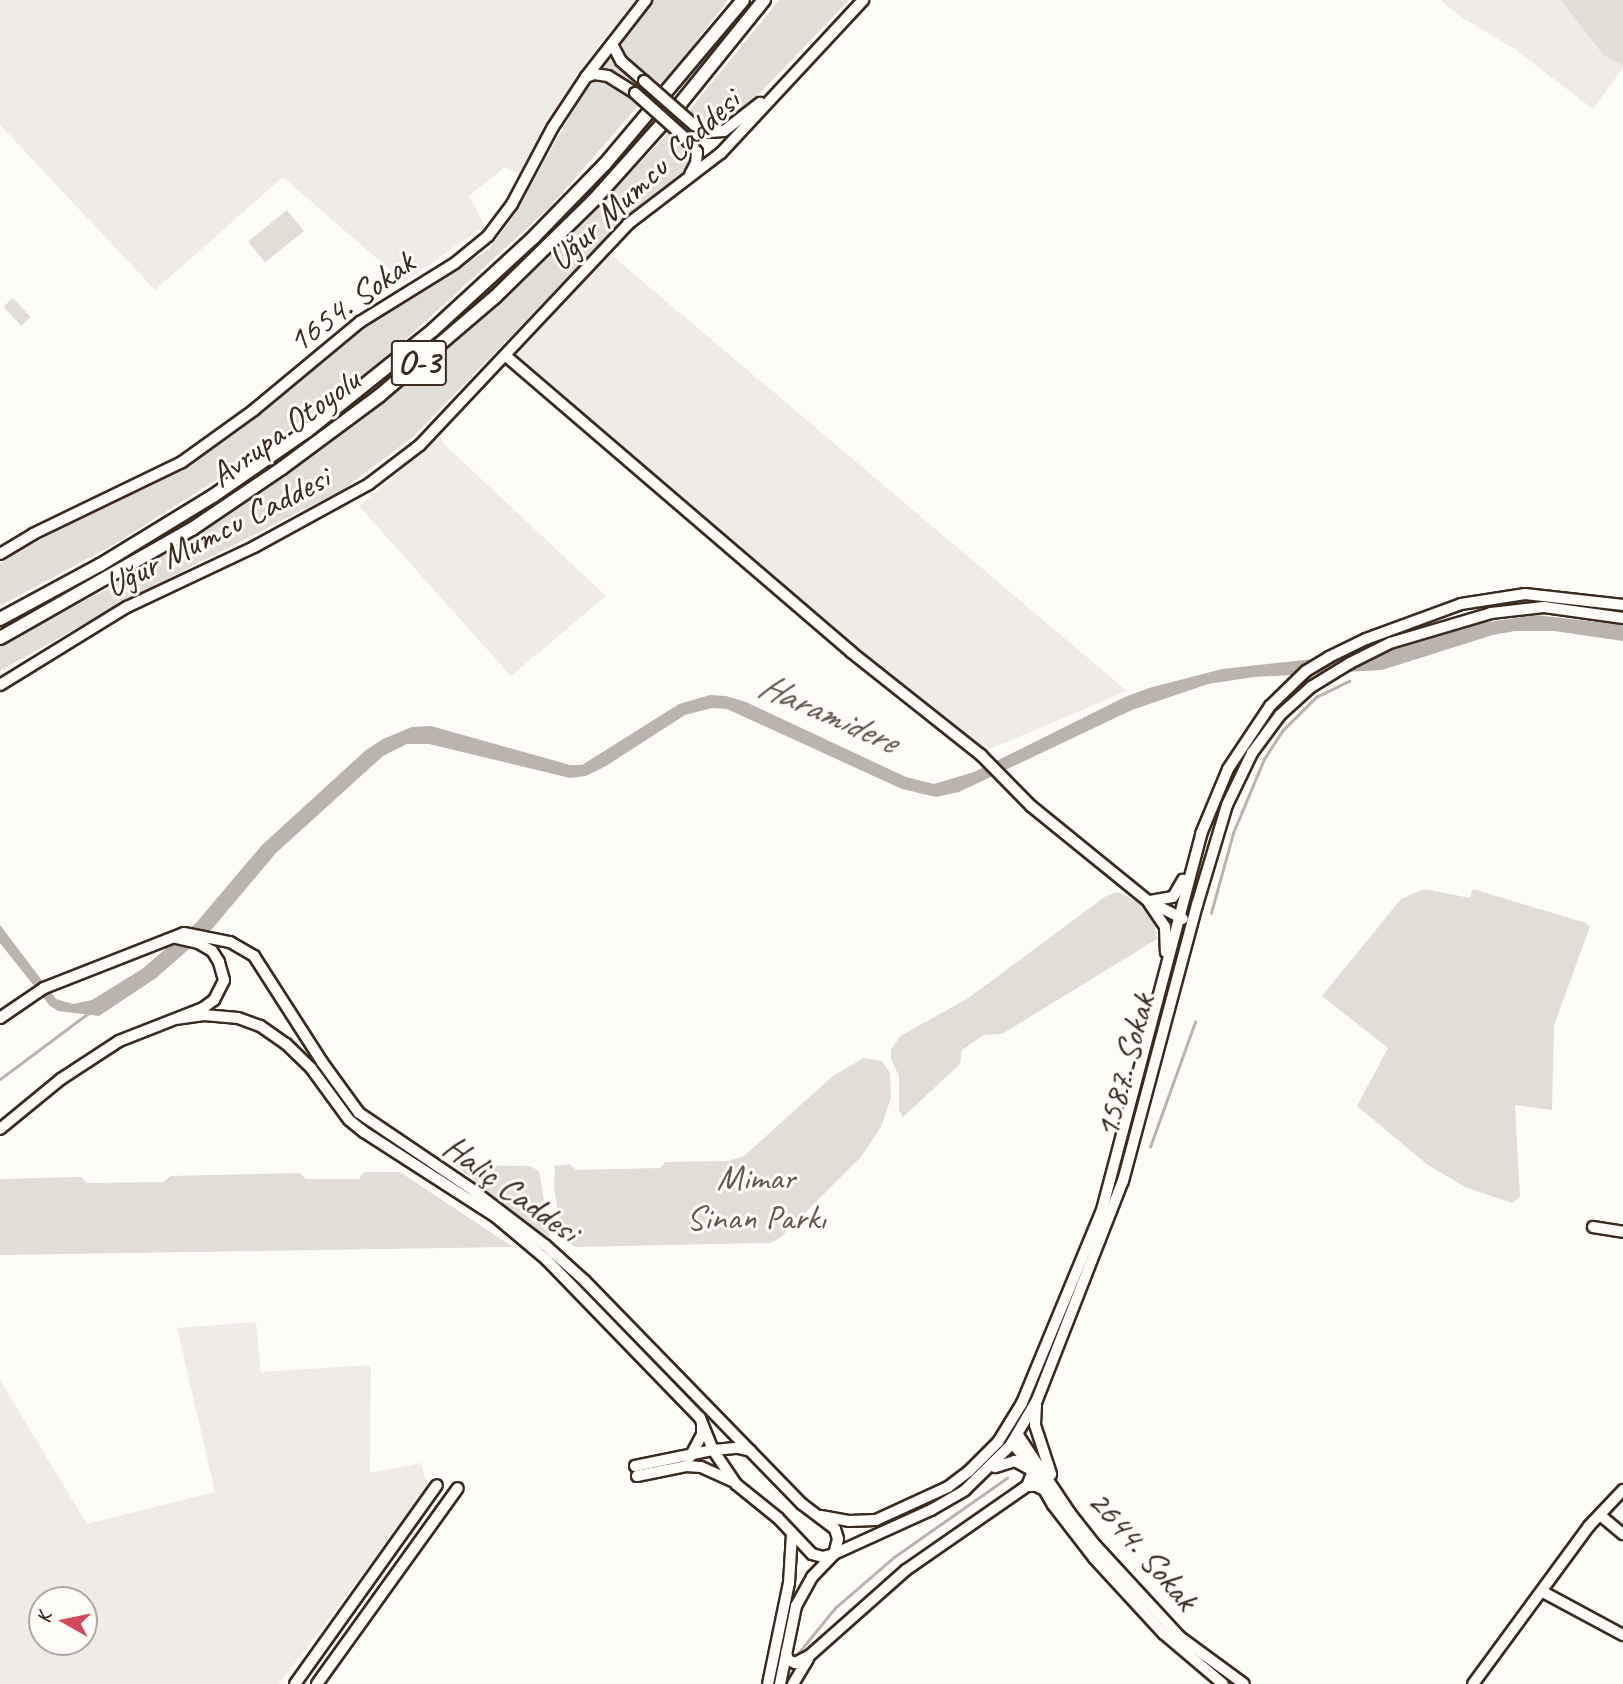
<!DOCTYPE html>
<meta charset="utf-8">
<style>
body{margin:0}
#map{position:relative;width:1623px;height:1684px;overflow:hidden;background:#fdfcf7;font-family:Caveat,sans-serif}
div>[style]{position:absolute}
[style*='--x']{left:calc(var(--x)*1px);top:calc(var(--y)*1px);width:calc(var(--w)*1px);rotate:calc(var(--a)*1deg)}
.built>*{inset:0;background:#efece7}
.green>*{inset:0;background:#e1ded7;transform-origin:0 0}
.water>*{inset:0;background:#bbb4ad}
.stream>*{height:2.5px;margin:-1.25px;padding:0 1.25px;transform-origin:1.25px;border-radius:1.25px;background:#bbb4ad}
.roads{filter:drop-shadow(2px 0 #3b2a1e) drop-shadow(-2px 0 #3b2a1e) drop-shadow(0 2px #3b2a1e) drop-shadow(0 -2px #3b2a1e)}
.secondary>*{height:10px;margin:-5px;padding:0 5px;transform-origin:5px;border-radius:5px;background:#fdfcf7}
.primary>*{height:10px;margin:-5px;padding:0 5px;transform-origin:5px;border-radius:5px;background:#fdfcf7}
.highway>*{height:12px;margin:-6px;padding:0 6px;transform-origin:6px;border-radius:6px;background:#fdfcf7}
.bridges{filter:drop-shadow(2px 0 #3b2a1e) drop-shadow(-2px 0 #3b2a1e) drop-shadow(0 2px #3b2a1e) drop-shadow(0 -2px #3b2a1e)}
.primary-bridge>*{height:10px;margin:-5px;padding:0 5px;transform-origin:5px;border-radius:5px;background:#fdfcf7}
span{translate:-50% -50%;white-space:nowrap;text-align:center;line-height:1.15;-webkit-text-stroke:6px #fdfcf7;paint-order:stroke}
.shield-label span{padding:2px 5px;background:#fdfcf7;border:2px solid;border-radius:5px;-webkit-text-stroke-width:0}
.shield-label{font-size:33px;color:#3b2a1e;font-weight:700}
.street-label{font-size:35px;color:#3b2a1e}
.park-label{font-size:35px;color:#64574c}
.water-label{font-size:37px;color:#615349;font-style:italic}
.north{position:absolute;left:28px;top:1586px;width:70px;height:70px;box-sizing:border-box;background:#fdfcf7;border:2px solid #afa8a0;border-radius:50%;rotate:279deg;font-size:19px;font-weight:700;line-height:28px;text-align:center;color:#3b2a1e}
.north::after{content:'';display:block;margin:auto;width:24px;height:32px;background:#d1495b;clip-path:polygon(50% 0,100% 100%,50% 72%,0 100%)}
</style>
<div id="map">
<div class="built">
<div style="clip-path:polygon(0 0,637px 0,598px 46px,519px 174px,505px 167px,469px 196px,485px 226px,404px 282px,283px 177px,155px 290px,0 125px)"></div>
<div style="clip-path:polygon(1440px 0,1561px 0,1603px 55px,1623px 65px,1623px 68px,1593px 109px,1513px 48px,1463px 18px)"></div>
<div style="clip-path:polygon(609px 253px,1127px 691px,983px 752px,936px 718px,514px 357px)"></div>
<div style="clip-path:polygon(440px 436px,444px 444px,606px 596px,511px 676px,359px 506px)"></div>
<div style="clip-path:polygon(evenodd,256px 1322px,261px 1372px,371px 1365px,370px 1473px,421px 1463px,428px 1488px,279px 1684px,0 1684px,0 1380px,87px 1524px,215px 1492px,177px 1328px,256px 1322px,42px 1600px,84px 1600px,84px 1642px,42px 1642px,42px 1600px)"></div>
</div>
<div class="green">
<div style="clip-path:polygon(651px 0,728px 0,662px 86px,624px 54px,622px 40px)"></div>
<div style="clip-path:polygon(779px 0,849px 0,742px 112px,727px 125px,714px 129px,701px 124px,688px 112px)"></div>
<div style="clip-path:polygon(1561px 0,1623px 0,1623px 65px,1603px 55px)"></div>
<div style="clip-path:polygon(609px 55px,620px 66px,645px 88px,642px 91px,620px 74px,599px 68px)"></div>
<div style="clip-path:polygon(596px 81px,611px 84px,638px 106px,550px 207px,382px 361px,255px 455px,120px 541px,0 606px,0 564px,21px 549px,184px 467px,283px 393px,357px 332px,489px 249px,511px 220px,586px 88px)"></div>
<div style="clip-path:polygon(669px 132px,687px 144px,693px 156px,686px 171px,619px 224px,414px 436px,344px 489px,136px 595px,0 671px,0 645px,105px 590px,199px 533px,295px 468px,422px 370px,498px 304px,582px 224px)"></div>
<div style="left:287px;top:210px;width:27px;height:50px;rotate:51deg"></div>
<div style="left:13px;top:298px;width:26px;height:13px;rotate:47deg"></div>
<div style="clip-path:polygon(1424px 889px,1470px 898px,1473px 889px,1586px 923px,1590px 927px,1554px 1025px,1552px 1110px,1515px 1105px,1520px 1197px,1512px 1203px,1467px 1188px,1428px 1165px,1357px 1106px,1388px 1048px,1322px 996px,1401px 899px)"></div>
<div style="clip-path:polygon(1117px 892px,1140px 902px,1153px 915px,1157px 939px,1002px 1034px,984px 1035px,962px 1050px,960px 1064px,903px 1117px,899px 1110px,899px 1076px,891px 1059px,891px 1050px,900px 1036px,967px 999px,1106px 896px)"></div>
<div style="clip-path:polygon(864px 1058px,882px 1061px,890px 1073px,891px 1098px,881px 1127px,861px 1157px,780px 1238px,770px 1243px,575px 1247px,562px 1237px,554px 1187px,555px 1166px,570px 1164px,576px 1170px,660px 1168px,665px 1162px,729px 1161px,744px 1156px,834px 1075px)"></div>
<div style="clip-path:polygon(455px 1165px,530px 1166px,539px 1171px,550px 1235px,546px 1239px)"></div>
<div style="clip-path:polygon(364px 1172px,400px 1172px,513px 1247px,0 1255px,0 1179px,81px 1177px,87px 1183px,163px 1182px,171px 1176px,299px 1173px,306px 1179px,359px 1179px)"></div>
</div>
<div class="water">
<div style="clip-path:polygon(1536px 615px,1623px 625px,1623px 641px,1554px 631px,1515px 631px,1493px 635px,1382px 670px,1254px 677px,1208px 684px,1132px 710px,959px 792px,936px 797px,902px 789px,727px 709px,712px 708px,685px 715px,606px 766px,586px 776px,570px 778px,429px 744px,407px 744px,383px 756px,276px 853px,212px 929px,156px 978px,99px 1016px,58px 1011px,50px 1006px,0 943px,0 925px,56px 999px,73px 1004px,92px 1000px,142px 969px,196px 923px,262px 845px,366px 750px,383px 739px,412px 727px,431px 726px,570px 765px,582px 765px,679px 704px,710px 695px,726px 696px,746px 702px,906px 777px,934px 784px,974px 772px,1125px 697px,1149px 688px,1222px 669px,1392px 650px,1481px 623px)"></div>
</div>
<div class="stream">
<div style="--x:1211;--y:913;--w:83;--a:-74.6"></div>
<div style="--x:1233;--y:833;--w:80;--a:-67.3"></div>
<div style="--x:1264;--y:759;--w:33;--a:-57"></div>
<div style="--x:1282;--y:731;--w:48;--a:-45"></div>
<div style="--x:1316;--y:697;--w:37;--a:-26"></div>
<div style="--x:0;--y:1079;--w:112;--a:-36.7"></div>
<div style="--x:1150;--y:1147;--w:133;--a:-70.2"></div>
<div style="--x:795;--y:1657;--w:63;--a:-50.8"></div>
<div style="--x:835;--y:1608;--w:78;--a:-40.8"></div>
<div style="--x:894;--y:1557;--w:138;--a:-35"></div>
</div>
<div class="roads">
<div class="secondary">
<div style="--x:1593;--y:1227;--w:30;--a:9"></div>
<div style="--x:1036;--y:1405;--w:20;--a:93"></div>
<div style="--x:1035;--y:1425;--w:52;--a:71.9"></div>
<div style="--x:1018;--y:1435;--w:94;--a:56.3"></div>
<div style="--x:1070;--y:1513;--w:42;--a:51.8"></div>
<div style="--x:1096;--y:1546;--w:124;--a:47.3"></div>
<div style="--x:1180;--y:1637;--w:79;--a:36.3"></div>
<div style="--x:1012;--y:1443;--w:23;--a:49"></div>
<div style="--x:1027;--y:1460;--w:52;--a:60"></div>
<div style="--x:1053;--y:1505;--w:67;--a:52.3"></div>
<div style="--x:1094;--y:1558;--w:103;--a:47.4"></div>
<div style="--x:1164;--y:1634;--w:77;--a:40.3"></div>
<div style="--x:1600;--y:1515;--w:30;--a:40"></div>
<div style="--x:1543;--y:1592;--w:91;--a:28.3"></div>
<div style="--x:295;--y:1684;--w:244;--a:-54.5"></div>
<div style="--x:317;--y:1684;--w:241;--a:-54.3"></div>
<div style="--x:1473;--y:1684;--w:196;--a:-53.7"></div>
<div style="--x:1589;--y:1526;--w:50;--a:-46.6"></div>
</div>
<div class="primary">
<div style="--x:612;--y:44;--w:19;--a:62"></div>
<div style="--x:621;--y:61;--w:30;--a:41"></div>
<div style="--x:586;--y:77;--w:9;--a:-21"></div>
<div style="--x:594;--y:74;--w:14;--a:8"></div>
<div style="--x:608;--y:76;--w:32;--a:32"></div>
<div style="--x:694;--y:125;--w:17;--a:24"></div>
<div style="--x:710;--y:132;--w:14;--a:-4"></div>
<div style="--x:724;--y:131;--w:46;--a:-37.9"></div>
<div style="--x:684;--y:137;--w:20;--a:49"></div>
<div style="--x:697;--y:152;--w:11;--a:95"></div>
<div style="--x:696;--y:163;--w:13;--a:117"></div>
<div style="--x:506;--y:356;--w:455;--a:40.6"></div>
<div style="--x:851;--y:652;--w:166;--a:38.4"></div>
<div style="--x:981;--y:755;--w:71;--a:45.6"></div>
<div style="--x:1031;--y:806;--w:151;--a:39.1"></div>
<div style="--x:1148;--y:901;--w:39;--a:27"></div>
<div style="--x:0;--y:554;--w:39;--a:-31"></div>
<div style="--x:33;--y:534;--w:165;--a:-25.8"></div>
<div style="--x:182;--y:462;--w:89;--a:-35.8"></div>
<div style="--x:254;--y:410;--w:138;--a:-39.7"></div>
<div style="--x:360;--y:322;--w:112;--a:-31.8"></div>
<div style="--x:455;--y:263;--w:43;--a:-39.3"></div>
<div style="--x:488;--y:236;--w:40;--a:-53"></div>
<div style="--x:512;--y:204;--w:87;--a:-62"></div>
<div style="--x:553;--y:127;--w:60;--a:-56.6"></div>
<div style="--x:586;--y:77;--w:98;--a:-52.1"></div>
<div style="--x:0;--y:685;--w:149;--a:-31.6"></div>
<div style="--x:127;--y:607;--w:140;--a:-25.3"></div>
<div style="--x:254;--y:547;--w:131;--a:-28.7"></div>
<div style="--x:369;--y:484;--w:64;--a:-37.4"></div>
<div style="--x:420;--y:445;--w:303;--a:-46.7"></div>
<div style="--x:628;--y:224;--w:117;--a:-37.4"></div>
<div style="--x:721;--y:153;--w:209;--a:-47.1"></div>
<div style="--x:1150;--y:901;--w:23;--a:-10"></div>
<div style="--x:1173;--y:897;--w:20;--a:-60"></div>
<div style="--x:1149;--y:903;--w:29;--a:56"></div>
<div style="--x:1165;--y:927;--w:25;--a:88"></div>
<div style="--x:0;--y:1018;--w:53;--a:-34.3"></div>
<div style="--x:44;--y:988;--w:150;--a:-21.4"></div>
<div style="--x:184;--y:933;--w:47;--a:11.1"></div>
<div style="--x:230;--y:942;--w:28;--a:30"></div>
<div style="--x:254;--y:956;--w:126;--a:57.3"></div>
<div style="--x:322;--y:1062;--w:63;--a:54"></div>
<div style="--x:359;--y:1113;--w:139;--a:34.1"></div>
<div style="--x:474;--y:1191;--w:89;--a:37.3"></div>
<div style="--x:545;--y:1245;--w:54;--a:42"></div>
<div style="--x:585;--y:1281;--w:311;--a:45.8"></div>
<div style="--x:802;--y:1504;--w:41;--a:37.1"></div>
<div style="--x:835;--y:1529;--w:10;--a:73"></div>
<div style="--x:838;--y:1539;--w:16;--a:105"></div>
<div style="--x:834;--y:1554;--w:11;--a:165"></div>
<div style="--x:823;--y:1557;--w:11;--a:-165"></div>
<div style="--x:812;--y:1554;--w:50;--a:-133.4"></div>
<div style="--x:778;--y:1518;--w:54;--a:-141"></div>
<div style="--x:736;--y:1484;--w:41;--a:-124.1"></div>
<div style="--x:713;--y:1450;--w:35;--a:-112"></div>
<div style="--x:700;--y:1418;--w:220;--a:-134.1"></div>
<div style="--x:547;--y:1260;--w:67;--a:-139.9"></div>
<div style="--x:496;--y:1217;--w:157;--a:-147.2"></div>
<div style="--x:364;--y:1132;--w:19;--a:-141"></div>
<div style="--x:349;--y:1120;--w:64;--a:-126.2"></div>
<div style="--x:311;--y:1068;--w:35;--a:-136"></div>
<div style="--x:286;--y:1044;--w:32;--a:-145"></div>
<div style="--x:260;--y:1026;--w:23;--a:-160"></div>
<div style="--x:238;--y:1018;--w:34;--a:-175"></div>
<div style="--x:204;--y:1015;--w:27;--a:172"></div>
<div style="--x:0;--y:1129;--w:79;--a:-39.3"></div>
<div style="--x:61;--y:1079;--w:69;--a:-33.2"></div>
<div style="--x:119;--y:1041;--w:90;--a:-21.4"></div>
<div style="--x:203;--y:1008;--w:14;--a:-36"></div>
<div style="--x:214;--y:1000;--w:22;--a:-63"></div>
<div style="--x:224;--y:980;--w:19;--a:-106"></div>
<div style="--x:219;--y:962;--w:13;--a:-122"></div>
<div style="--x:212;--y:951;--w:16;--a:-150"></div>
<div style="--x:198;--y:943;--w:23;--a:-167"></div>
<div style="--x:690;--y:1457;--w:26;--a:-62"></div>
<div style="--x:702;--y:1434;--w:10;--a:-90"></div>
<div style="--x:635;--y:1466;--w:80;--a:-11.6"></div>
<div style="--x:713;--y:1450;--w:25;--a:-5"></div>
<div style="--x:738;--y:1448;--w:13;--a:13"></div>
<div style="--x:637;--y:1476;--w:50;--a:-11.5"></div>
<div style="--x:686;--y:1466;--w:15;--a:4"></div>
<div style="--x:701;--y:1467;--w:34;--a:24"></div>
<div style="--x:1027;--y:1486;--w:9;--a:0"></div>
<div style="--x:1036;--y:1486;--w:10;--a:24"></div>
<div style="--x:821;--y:1516;--w:28;--a:10"></div>
<div style="--x:849;--y:1521;--w:27;--a:-2"></div>
<div style="--x:876;--y:1520;--w:79;--a:-24.6"></div>
<div style="--x:948;--y:1487;--w:26;--a:-37"></div>
<div style="--x:969;--y:1471;--w:41;--a:-45"></div>
<div style="--x:998;--y:1442;--w:46;--a:-58.4"></div>
<div style="--x:1022;--y:1403;--w:209;--a:-67.5"></div>
<div style="--x:1102;--y:1210;--w:389;--a:-75.2"></div>
<div style="--x:1201;--y:834;--w:70;--a:-67.4"></div>
<div style="--x:1228;--y:769;--w:76;--a:-56.3"></div>
<div style="--x:1270;--y:706;--w:50;--a:-44.2"></div>
<div style="--x:1306;--y:671;--w:27;--a:-31"></div>
<div style="--x:1329;--y:657;--w:41;--a:-25.9"></div>
<div style="--x:1366;--y:639;--w:101;--a:-20.2"></div>
<div style="--x:1461;--y:604;--w:65;--a:-8.9"></div>
<div style="--x:1525;--y:594;--w:99;--a:6.4"></div>
<div style="--x:786;--y:1653;--w:7;--a:74"></div>
<div style="--x:788;--y:1660;--w:8;--a:23"></div>
<div style="--x:795;--y:1663;--w:16;--a:-27"></div>
<div style="--x:809;--y:1656;--w:130;--a:-41.6"></div>
<div style="--x:906;--y:1570;--w:147;--a:-34.8"></div>
<div style="--x:1027;--y:1486;--w:16;--a:-68"></div>
<div style="--x:1033;--y:1471;--w:21;--a:-151"></div>
<div style="--x:1015;--y:1461;--w:21;--a:163"></div>
<div style="--x:768;--y:1684;--w:103;--a:-78.3"></div>
<div style="--x:789;--y:1583;--w:49;--a:-86.5"></div>
<div style="--x:780;--y:1684;--w:80;--a:-78.4"></div>
<div style="--x:796;--y:1606;--w:33;--a:-61"></div>
<div style="--x:812;--y:1577;--w:32;--a:-46"></div>
<div style="--x:834;--y:1554;--w:107;--a:-24.4"></div>
<div style="--x:931;--y:1510;--w:39;--a:-30"></div>
<div style="--x:965;--y:1490;--w:63;--a:-44.4"></div>
<div style="--x:1010;--y:1446;--w:53;--a:-59.6"></div>
<div style="--x:1037;--y:1400;--w:235;--a:-68.6"></div>
<div style="--x:1123;--y:1181;--w:286;--a:-75"></div>
<div style="--x:1197;--y:905;--w:104;--a:-73.3"></div>
<div style="--x:1227;--y:805;--w:58;--a:-64.3"></div>
<div style="--x:1252;--y:753;--w:47;--a:-53.6"></div>
<div style="--x:1280;--y:715;--w:42;--a:-42.1"></div>
<div style="--x:1311;--y:687;--w:46;--a:-31.6"></div>
<div style="--x:1350;--y:663;--w:45;--a:-26.6"></div>
<div style="--x:1390;--y:643;--w:105;--a:-16.5"></div>
<div style="--x:1491;--y:613;--w:53;--a:-6.5"></div>
<div style="--x:1544;--y:607;--w:80;--a:7.9"></div>
<div style="--x:793;--y:1684;--w:29;--a:-59"></div>
</div>
<div class="highway">
<div style="--x:0;--y:619;--w:114;--a:-28.4"></div>
<div style="--x:100;--y:565;--w:132;--a:-31.4"></div>
<div style="--x:213;--y:496;--w:114;--a:-34.7"></div>
<div style="--x:307;--y:431;--w:161;--a:-38.7"></div>
<div style="--x:433;--y:330;--w:136;--a:-42.6"></div>
<div style="--x:533;--y:238;--w:103;--a:-45.8"></div>
<div style="--x:605;--y:164;--w:214;--a:-49.9"></div>
<div style="--x:0;--y:638;--w:221;--a:-29.6"></div>
<div style="--x:192;--y:529;--w:109;--a:-34.1"></div>
<div style="--x:282;--y:468;--w:121;--a:-36.6"></div>
<div style="--x:379;--y:396;--w:153;--a:-40.5"></div>
<div style="--x:495;--y:297;--w:140;--a:-44.4"></div>
<div style="--x:595;--y:199;--w:127;--a:-48.2"></div>
<div style="--x:680;--y:104;--w:134;--a:-51.1"></div>
</div>
</div>
<div class="bridges">
<div class="primary-bridge">
<div style="--x:644;--y:81;--w:67;--a:41.3"></div>
<div style="--x:635;--y:93;--w:66;--a:41.9"></div>
</div>
</div>
<div class="shield-label">
<span style="left:419px;top:363px">O-3</span>
</div>
<div class="street-label">
<span style="left:644px;top:180px;rotate:-43deg">Uğur Mumcu Caddesi</span>
<span style="left:351px;top:302px;rotate:-36deg">1654. Sokak</span>
<span style="left:285px;top:428px;rotate:-36deg">Avrupa Otoyolu</span>
<span style="left:217px;top:532px;rotate:-27deg">Uğur Mumcu Caddesi</span>
<span style="left:1125px;top:1066px;rotate:-75deg">1587. Sokak</span>
<span style="left:511px;top:1189px;rotate:36deg">Haliç Caddesi</span>
<span style="left:1143px;top:1550px;rotate:49deg">2644. Sokak</span>
</div>
<div class="park-label">
<span style="left:756px;top:1198px">Mimar<br>Sinan Parkı</span>
</div>
<div class="water-label">
<span style="left:828px;top:713px;rotate:24deg">Haramidere</span>
</div>
<div class="north">K</div>
</div>
